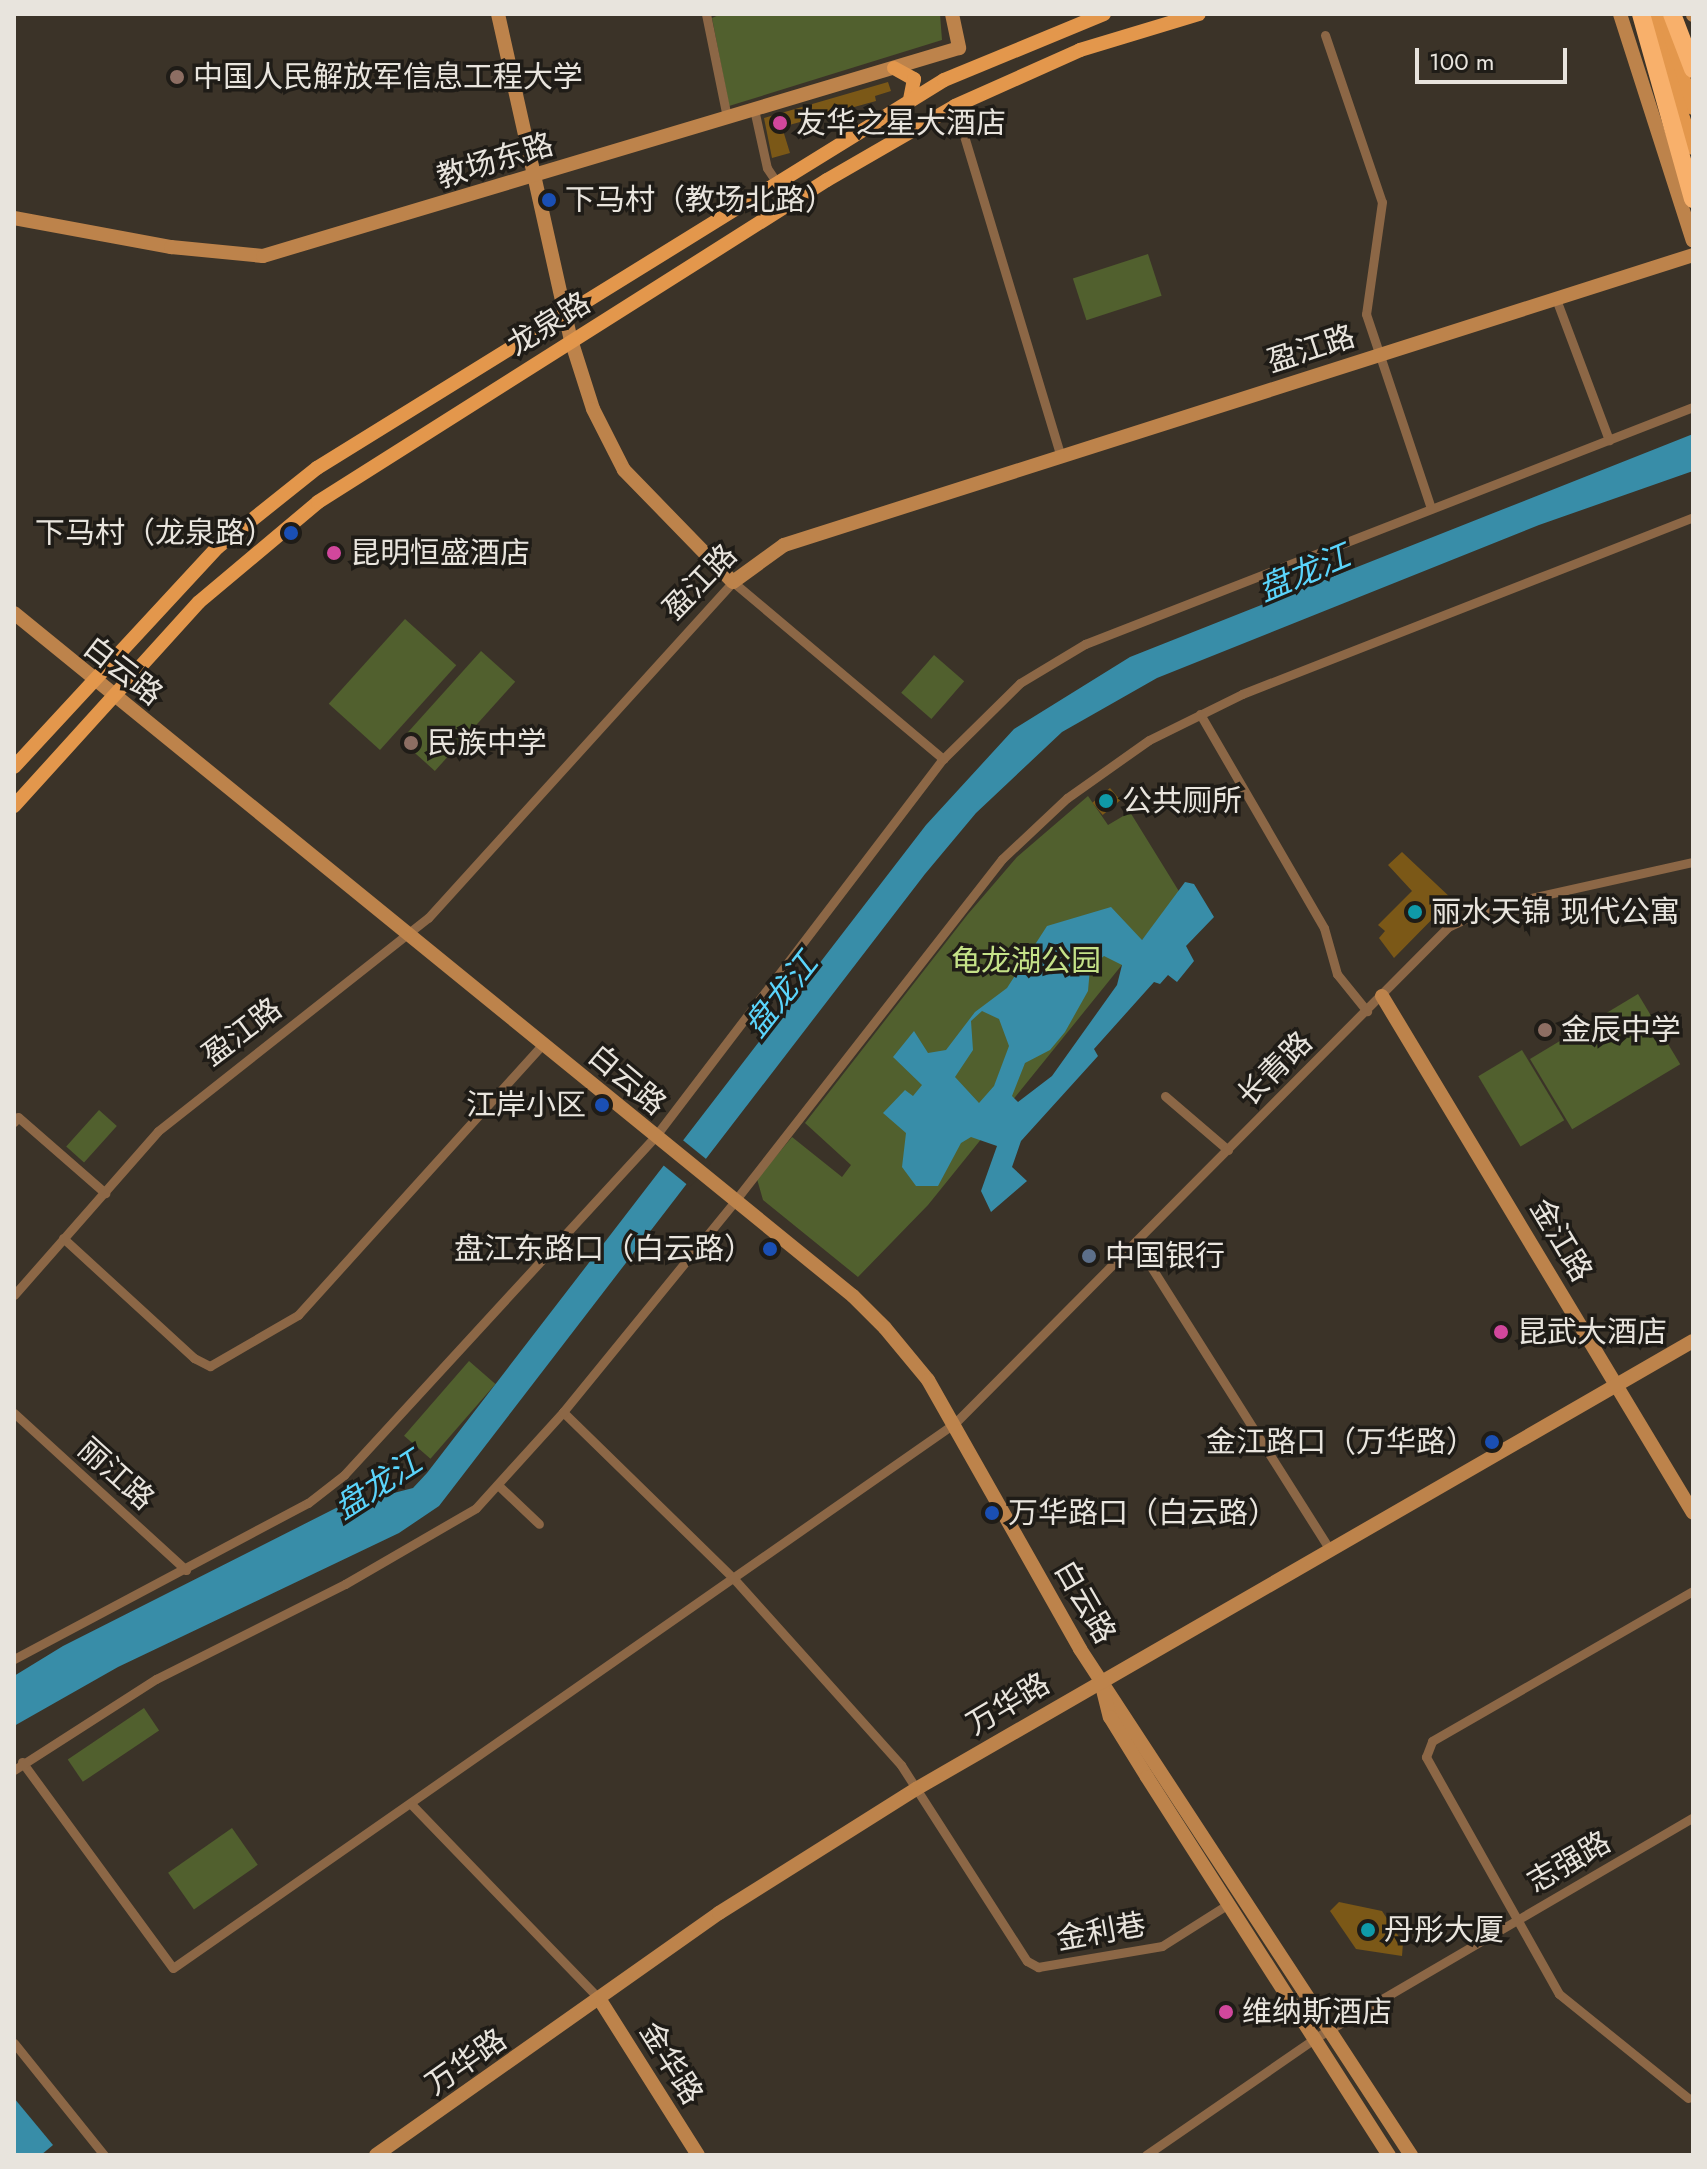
<!DOCTYPE html>
<meta charset="utf-8">
<style>
body{margin:0}
#map{position:relative;width:1707px;height:2169px;overflow:hidden;background:#3b3328;font-family:Jost,"Noto Sans SC",sans-serif}
div>[style]{position:absolute}
[style*='--x']{left:calc(var(--x)*1px);top:calc(var(--y)*1px);width:calc(var(--w)*1px);rotate:calc(var(--a)*1deg)}
.green>*{inset:0;background:#51602e;transform-origin:0 0}
.water>*{inset:0;background:#388da8}
.pier>*{inset:0;background:#3b3328}
.building>*{inset:0;background:#7b5817;transform-origin:0 0}
.street>*{height:9px;margin:-4.5px;padding:0 4.5px;transform-origin:4.5px;border-radius:4.5px;background:#8c6746}
.secondary>*{height:14px;margin:-7px;padding:0 7px;transform-origin:7px;border-radius:7px;background:#bd834b}
.primary>*{height:14px;margin:-7px;padding:0 7px;transform-origin:7px;border-radius:7px;background:#e3974c}
.highway>*{height:18px;margin:-9px;padding:0 9px;transform-origin:9px;border-radius:9px;background:#f8b06b}
.dots>*{width:22px;height:22px;translate:-50% -50%;box-sizing:border-box;border:4px solid #1f1c17;border-radius:50%}
span{translate:-50% -50%;white-space:nowrap;text-align:center;line-height:1.15;-webkit-text-stroke:7px #1f1c17;paint-order:stroke}
.poi-label{font-size:30px;color:#e8e4dd}
.left{translate:0 -50%;text-align:left}
.right{translate:-100% -50%;text-align:right}
.street-label{font-size:30px;color:#e8e4dd}
.park-label{font-size:30px;color:#c5e288}
.water-label{font-size:32px;color:#5ad4fb;font-style:italic}
.frame{position:absolute;inset:0;border:16px solid #e8e4dd;pointer-events:none}
.scale{position:absolute;left:1415px;top:48px;width:152px;height:36px;box-sizing:border-box;border:4px solid #e8e4dd;border-top:0;padding-left:10px;font-size:24px;line-height:28px;white-space:nowrap;color:#e8e4dd;-webkit-text-stroke:6px #1f1c17;paint-order:stroke}
</style>
<div id="map">
<div class="green">
<div style="clip-path:polygon(721px 14px,940px 14px,942px 40px,729px 106px,712px 18px)"></div>
<div style="left:1148px;top:254px;width:44px;height:79px;rotate:72deg"></div>
<div style="left:405px;top:619px;width:69px;height:114px;rotate:42deg"></div>
<div style="left:481px;top:651px;width:46px;height:120px;rotate:42deg"></div>
<div style="left:934px;top:655px;width:40px;height:50px;rotate:41deg"></div>
<div style="clip-path:polygon(1088px 796px,1108px 825px,1130px 812px,1180px 893px,928px 1205px,858px 1277px,763px 1200px,757px 1179px,792px 1137px,842px 1177px,851px 1165px,805px 1123px,968px 914px,1017px 857px)"></div>
<div style="left:1638px;top:994px;width:82px;height:126px;rotate:59deg"></div>
<div style="left:1522px;top:1050px;width:82px;height:51px;rotate:59deg"></div>
<div style="left:99px;top:1110px;width:24px;height:49px;rotate:42deg"></div>
<div style="left:469px;top:1361px;width:35px;height:99px;rotate:41deg"></div>
<div style="left:144px;top:1708px;width:27px;height:92px;rotate:56deg"></div>
<div style="left:232px;top:1828px;width:45px;height:78px;rotate:55deg"></div>
</div>
<div class="water">
<div style="clip-path:polygon(1693px 434px,1693px 471px,1539px 525px,1157px 678px,1062px 732px,976px 813px,925px 874px,439px 1506px,399px 1533px,118px 1667px,14px 1726px,14px 1676px,63px 1646px,336px 1508px,413px 1488px,427px 1473px,926px 825px,1014px 729px,1130px 657px)"></div>
<div style="clip-path:polygon(evenodd,1185px 882px,1194px 884px,1214px 917px,1186px 946px,1194px 961px,1177px 982px,1168px 975px,1160px 984px,1154px 982px,1094px 1049px,1098px 1056px,1021px 1141px,1012px 1167px,1027px 1181px,991px 1212px,981px 1191px,997px 1146px,971px 1137px,961px 1143px,938px 1186px,916px 1186px,902px 1167px,906px 1133px,883px 1113px,905px 1090px,913px 1096px,922px 1085px,893px 1057px,914px 1031px,928px 1053px,946px 1050px,975px 1012px,1007px 988px,1047px 926px,1111px 907px,1142px 940px,1185px 882px,1104px 956px,1122px 965px,1117px 985px,1052px 1076px,1018px 1102px,1012px 1096px,1025px 1063px,1050px 1050px,1065px 1032px,1088px 991px,1090px 968px,1104px 956px,1185px 882px,982px 1011px,999px 1019px,1009px 1046px,994px 1086px,979px 1103px,955px 1077px,973px 1050px,971px 1021px,982px 1011px)"></div>
<div style="clip-path:polygon(14px 2098px,53px 2145px,41px 2155px,14px 2155px)"></div>
</div>
<div class="pier">
<div style="clip-path:polygon(679px 1137px,711px 1163px,690px 1187px,663px 1165px)"></div>
</div>
<div class="building">
<div style="clip-path:polygon(888px 82px,891px 91px,875px 96px,876px 101px,782px 127px,790px 153px,772px 158px,764px 118px)"></div>
<div style="left:1110px;top:788px;width:16px;height:23px;rotate:50deg"></div>
<div style="clip-path:polygon(1402px 852px,1452px 899px,1394px 958px,1379px 938px,1385px 931px,1378px 925px,1412px 891px,1388px 865px)"></div>
<div style="clip-path:polygon(1339px 1902px,1382px 1911px,1403px 1943px,1402px 1956px,1356px 1949px,1330px 1911px)"></div>
</div>
<div class="street">
<div style="--x:706;--y:14;--w:105;--a:78.5"></div>
<div style="--x:1325;--y:35;--w:176;--a:71.2"></div>
<div style="--x:1382;--y:202;--w:113;--a:98.1"></div>
<div style="--x:1366;--y:314;--w:205;--a:71.5"></div>
<div style="--x:955;--y:106;--w:366;--a:73.2"></div>
<div style="--x:754;--y:109;--w:60;--a:77.6"></div>
<div style="--x:767;--y:168;--w:18;--a:56"></div>
<div style="--x:1556;--y:299;--w:151;--a:69.4"></div>
<div style="--x:1200;--y:714;--w:247;--a:59.9"></div>
<div style="--x:1324;--y:928;--w:48;--a:74.2"></div>
<div style="--x:1337;--y:974;--w:48;--a:51"></div>
<div style="--x:1165;--y:1096;--w:83;--a:40.6"></div>
<div style="--x:14;--y:1122;--w:6;--a:-51"></div>
<div style="--x:18;--y:1117;--w:116;--a:41.1"></div>
<div style="--x:63;--y:1238;--w:178;--a:42.5"></div>
<div style="--x:194;--y:1358;--w:18;--a:27"></div>
<div style="--x:210;--y:1366;--w:102;--a:-30.1"></div>
<div style="--x:298;--y:1315;--w:365;--a:-47.9"></div>
<div style="--x:1136;--y:1243;--w:363;--a:57.7"></div>
<div style="--x:14;--y:1295;--w:218;--a:-48.7"></div>
<div style="--x:158;--y:1131;--w:344;--a:-38.3"></div>
<div style="--x:428;--y:918;--w:454;--a:-47.8"></div>
<div style="--x:733;--y:582;--w:275;--a:40.1"></div>
<div style="--x:563;--y:1412;--w:240;--a:44.3"></div>
<div style="--x:735;--y:1580;--w:249;--a:48.1"></div>
<div style="--x:901;--y:1765;--w:233;--a:57.3"></div>
<div style="--x:1027;--y:1961;--w:13;--a:29"></div>
<div style="--x:1038;--y:1967;--w:126;--a:-9.6"></div>
<div style="--x:1162;--y:1946;--w:80;--a:-32.3"></div>
<div style="--x:14;--y:1413;--w:233;--a:42.4"></div>
<div style="--x:499;--y:1486;--w:55;--a:43.5"></div>
<div style="--x:14;--y:1659;--w:333;--a:-28"></div>
<div style="--x:308;--y:1503;--w:46;--a:-37.9"></div>
<div style="--x:344;--y:1475;--w:458;--a:-47.4"></div>
<div style="--x:654;--y:1138;--w:477;--a:-52.7"></div>
<div style="--x:943;--y:759;--w:108;--a:-44.6"></div>
<div style="--x:1020;--y:683;--w:76;--a:-31"></div>
<div style="--x:1085;--y:644;--w:653;--a:-21.3"></div>
<div style="--x:22;--y:1762;--w:255;--a:53.8"></div>
<div style="--x:173;--y:1968;--w:953;--a:-34.87"></div>
<div style="--x:955;--y:1423;--w:699;--a:-45.17"></div>
<div style="--x:1448;--y:927;--w:47;--a:-24.9"></div>
<div style="--x:1491;--y:907;--w:207;--a:-12.6"></div>
<div style="--x:14;--y:1770;--w:169;--a:-32.7"></div>
<div style="--x:156;--y:1679;--w:212;--a:-26.7"></div>
<div style="--x:345;--y:1584;--w:151;--a:-30.1"></div>
<div style="--x:476;--y:1508;--w:130;--a:-47.8"></div>
<div style="--x:563;--y:1412;--w:271;--a:-50.8"></div>
<div style="--x:734;--y:1202;--w:435;--a:-52"></div>
<div style="--x:1002;--y:859;--w:89;--a:-43.2"></div>
<div style="--x:1067;--y:798;--w:100;--a:-35.3"></div>
<div style="--x:1149;--y:740;--w:104;--a:-26.3"></div>
<div style="--x:1242;--y:694;--w:484;--a:-21.4"></div>
<div style="--x:412;--y:1805;--w:271;--a:46"></div>
<div style="--x:14;--y:2043;--w:144;--a:51.2"></div>
<div style="--x:1688;--y:2098;--w:166;--a:-141.1"></div>
<div style="--x:1559;--y:1994;--w:272;--a:-119.3"></div>
<div style="--x:1426;--y:1757;--w:17;--a:-69"></div>
<div style="--x:1432;--y:1741;--w:301;--a:-29.9"></div>
<div style="--x:1146;--y:2155;--w:208;--a:-34.6"></div>
<div style="--x:1317;--y:2037;--w:436;--a:-30.3"></div>
</div>
<div class="secondary">
<div style="--x:498;--y:14;--w:334;--a:77.4"></div>
<div style="--x:571;--y:340;--w:72;--a:72.3"></div>
<div style="--x:593;--y:409;--w:68;--a:63.1"></div>
<div style="--x:624;--y:470;--w:156;--a:45.8"></div>
<div style="--x:733;--y:582;--w:63;--a:-36"></div>
<div style="--x:784;--y:545;--w:954;--a:-17.69"></div>
<div style="--x:952;--y:14;--w:35;--a:78"></div>
<div style="--x:1620;--y:14;--w:238;--a:72.2"></div>
<div style="--x:1693;--y:14;--w:1;--a:90"></div>
<div style="--x:14;--y:218;--w:160;--a:10.5"></div>
<div style="--x:171;--y:247;--w:92;--a:5.6"></div>
<div style="--x:263;--y:256;--w:726;--a:-16.64"></div>
<div style="--x:14;--y:613;--w:1082;--a:39.15"></div>
<div style="--x:853;--y:1296;--w:45;--a:45"></div>
<div style="--x:885;--y:1328;--w:67;--a:50.4"></div>
<div style="--x:928;--y:1380;--w:309;--a:60.5"></div>
<div style="--x:1080;--y:1649;--w:605;--a:56.81"></div>
<div style="--x:1382;--y:996;--w:603;--a:58.97"></div>
<div style="--x:1102;--y:1686;--w:32;--a:76"></div>
<div style="--x:1110;--y:1717;--w:70;--a:58.3"></div>
<div style="--x:1147;--y:1777;--w:449;--a:57.4"></div>
<div style="--x:600;--y:2000;--w:183;--a:57.7"></div>
<div style="--x:376;--y:2155;--w:420;--a:-35.2"></div>
<div style="--x:719;--y:1913;--w:233;--a:-32.2"></div>
<div style="--x:916;--y:1789;--w:897;--a:-29.97"></div>
</div>
<div class="primary">
<div style="--x:1662;--y:14;--w:99;--a:71.7"></div>
<div style="--x:1650;--y:18;--w:137;--a:71.7"></div>
<div style="--x:894;--y:68;--w:23;--a:29"></div>
<div style="--x:914;--y:79;--w:20;--a:101"></div>
<div style="--x:14;--y:767;--w:300;--a:-47.2"></div>
<div style="--x:218;--y:547;--w:127;--a:-38.6"></div>
<div style="--x:317;--y:468;--w:737;--a:-31.75"></div>
<div style="--x:944;--y:80;--w:173;--a:-22.4"></div>
<div style="--x:14;--y:806;--w:275;--a:-47.8"></div>
<div style="--x:199;--y:602;--w:155;--a:-40"></div>
<div style="--x:318;--y:502;--w:602;--a:-32.32"></div>
<div style="--x:827;--y:180;--w:148;--a:-30"></div>
<div style="--x:955;--y:106;--w:137;--a:-24.1"></div>
<div style="--x:1080;--y:50;--w:124;--a:-16.8"></div>
</div>
<div class="highway">
<div style="--x:1641;--y:14;--w:192;--a:74.3"></div>
<div style="--x:1672;--y:14;--w:59;--a:69.1"></div>
</div>
<div class="dots">
<div style="left:177px;top:77px;background:#8d6e63"></div>
<div style="left:780px;top:123px;background:#d1479c"></div>
<div style="left:549px;top:200px;background:#1a4fb4"></div>
<div style="left:291px;top:533px;background:#1a4fb4"></div>
<div style="left:334px;top:553px;background:#d1479c"></div>
<div style="left:411px;top:743px;background:#8d6e63"></div>
<div style="left:1106px;top:801px;background:#0f9aa8"></div>
<div style="left:1415px;top:912px;background:#0f9aa8"></div>
<div style="left:1545px;top:1030px;background:#8d6e63"></div>
<div style="left:602px;top:1105px;background:#1a4fb4"></div>
<div style="left:770px;top:1249px;background:#1a4fb4"></div>
<div style="left:1089px;top:1256px;background:#5c6f8a"></div>
<div style="left:1501px;top:1332px;background:#d1479c"></div>
<div style="left:1492px;top:1442px;background:#1a4fb4"></div>
<div style="left:992px;top:1513px;background:#1a4fb4"></div>
<div style="left:1368px;top:1930px;background:#0f9aa8"></div>
<div style="left:1226px;top:2012px;background:#d1479c"></div>
</div>
<div class="poi-label">
<span class="left" style="left:193px;top:77px">中国人民解放军信息工程大学</span>
<span class="left" style="left:796px;top:123px">友华之星大酒店</span>
<span class="left" style="left:565px;top:200px">下马村（教场北路）</span>
<span class="right" style="left:275px;top:533px">下马村（龙泉路）</span>
<span class="left" style="left:350px;top:553px">昆明恒盛酒店</span>
<span class="left" style="left:427px;top:743px">民族中学</span>
<span class="left" style="left:1122px;top:801px">公共厕所</span>
<span class="left" style="left:1431px;top:912px">丽水天锦 现代公寓</span>
<span class="left" style="left:1561px;top:1030px">金辰中学</span>
<span class="right" style="left:586px;top:1105px">江岸小区</span>
<span class="right" style="left:754px;top:1249px">盘江东路口（白云路）</span>
<span class="left" style="left:1105px;top:1256px">中国银行</span>
<span class="left" style="left:1517px;top:1332px">昆武大酒店</span>
<span class="right" style="left:1476px;top:1442px">金江路口（万华路）</span>
<span class="left" style="left:1008px;top:1513px">万华路口（白云路）</span>
<span class="left" style="left:1384px;top:1930px">丹彤大厦</span>
<span class="left" style="left:1242px;top:2012px">维纳斯酒店</span>
</div>
<div class="street-label">
<span style="left:495px;top:161px;rotate:-17deg">教场东路</span>
<span style="left:549px;top:324px;rotate:-32deg">龙泉路</span>
<span style="left:1311px;top:349px;rotate:-18deg">盈江路</span>
<span style="left:700px;top:582px;rotate:-46deg">盈江路</span>
<span style="left:123px;top:671px;rotate:38deg">白云路</span>
<span style="left:242px;top:1032px;rotate:-37deg">盈江路</span>
<span style="left:1275px;top:1069px;rotate:-45deg">长青路</span>
<span style="left:627px;top:1080px;rotate:40deg">白云路</span>
<span style="left:1561px;top:1240px;rotate:59deg">金江路</span>
<span style="left:116px;top:1474px;rotate:42deg">丽江路</span>
<span style="left:1085px;top:1602px;rotate:60deg">白云路</span>
<span style="left:1008px;top:1704px;rotate:-31deg">万华路</span>
<span style="left:1569px;top:1862px;rotate:-30deg">志强路</span>
<span style="left:1101px;top:1932px;rotate:-10deg">金利巷</span>
<span style="left:466px;top:2062px;rotate:-35deg">万华路</span>
<span style="left:671px;top:2063px;rotate:58deg">金华路</span>
</div>
<div class="park-label">
<span style="left:1026px;top:961px">龟龙湖公园</span>
</div>
<div class="water-label">
<span style="left:1304px;top:573px;rotate:-23deg">盘龙江</span>
<span style="left:781px;top:995px;rotate:-52deg">盘龙江</span>
<span style="left:378px;top:1485px;rotate:-33deg">盘龙江</span>
</div>
<div class="frame"></div>
<div class="scale">100 m</div>
</div>
